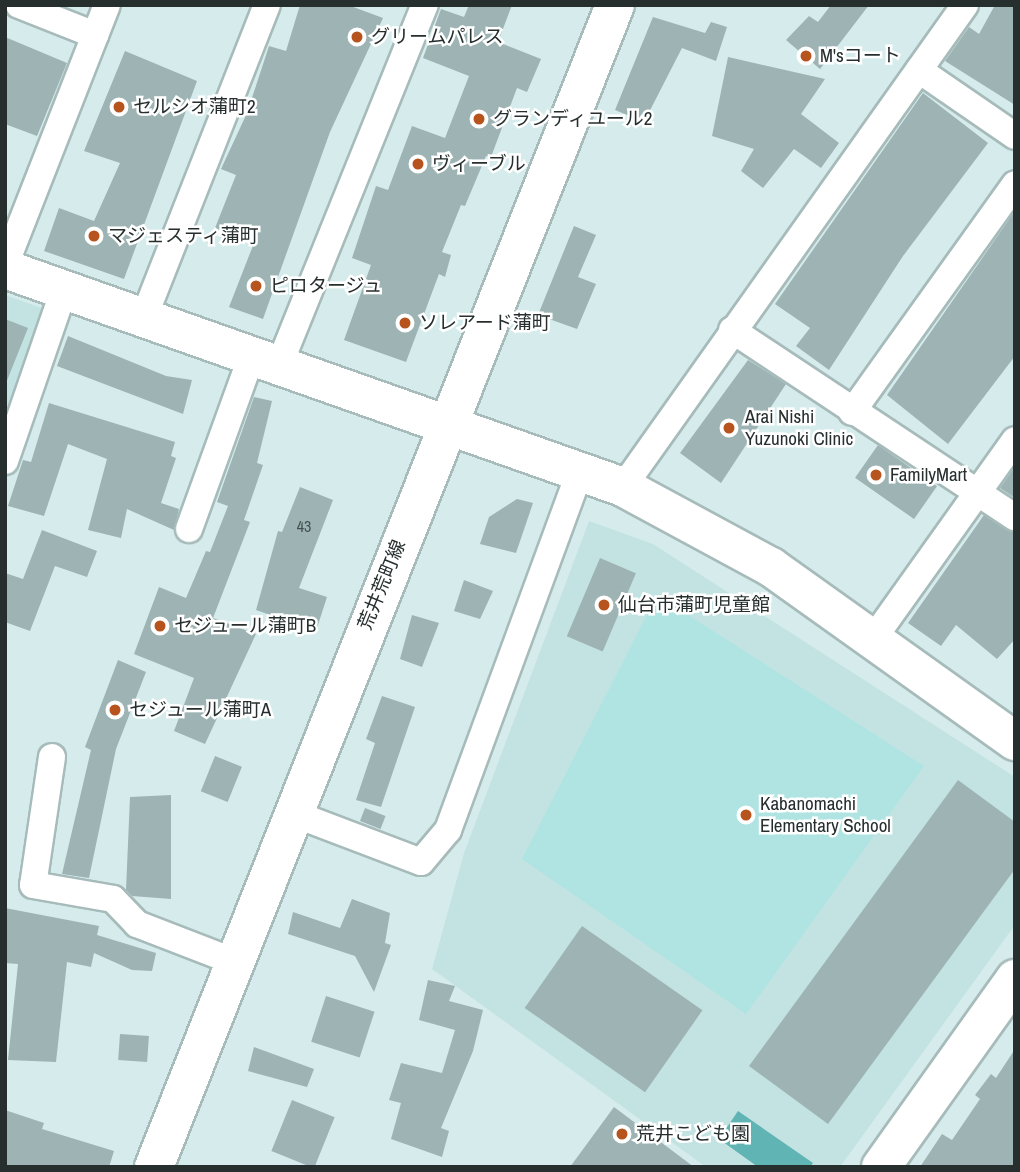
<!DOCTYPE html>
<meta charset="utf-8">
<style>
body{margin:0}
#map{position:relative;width:1020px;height:1172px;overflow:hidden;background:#d6ecec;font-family:"Archivo Narrow","Noto Sans JP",sans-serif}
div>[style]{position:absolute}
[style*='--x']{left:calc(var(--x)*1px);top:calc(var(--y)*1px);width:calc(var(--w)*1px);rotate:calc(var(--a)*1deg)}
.built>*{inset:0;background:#c3e3e2}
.green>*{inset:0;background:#afe4e3}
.water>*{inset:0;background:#60b4b4}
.building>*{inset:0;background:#9eb3b3;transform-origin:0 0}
.roads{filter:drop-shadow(2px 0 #a6bbba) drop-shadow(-2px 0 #a6bbba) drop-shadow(0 2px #a6bbba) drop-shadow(0 -2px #a6bbba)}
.street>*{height:26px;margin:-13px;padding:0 13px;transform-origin:13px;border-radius:13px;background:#fff}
.secondary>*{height:38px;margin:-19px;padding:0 19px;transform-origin:19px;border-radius:19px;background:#fff}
.dots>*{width:19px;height:19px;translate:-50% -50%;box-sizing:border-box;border:4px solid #fff;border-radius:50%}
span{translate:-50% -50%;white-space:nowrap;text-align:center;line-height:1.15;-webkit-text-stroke:5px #fff;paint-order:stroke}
.number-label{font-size:16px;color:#44504f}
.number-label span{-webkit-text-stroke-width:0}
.poi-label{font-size:19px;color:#262f2e}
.left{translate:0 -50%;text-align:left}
.street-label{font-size:19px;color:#262f2e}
.frame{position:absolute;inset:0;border:7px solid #262f2e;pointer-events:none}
</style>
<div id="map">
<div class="built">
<div style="clip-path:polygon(5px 295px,47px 310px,5px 425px)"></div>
<div style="clip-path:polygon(589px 521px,653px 544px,1015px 777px,1015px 925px,840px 1167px,706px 1167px,432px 969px,464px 853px)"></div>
</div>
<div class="green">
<div style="clip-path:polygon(657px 595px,924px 766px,746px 1014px,522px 859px)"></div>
</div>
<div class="water">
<div style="clip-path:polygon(738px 1111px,813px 1163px,810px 1167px,758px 1167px,719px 1139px)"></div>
</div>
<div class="building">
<div style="clip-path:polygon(300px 5px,348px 5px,383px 18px,330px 132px,263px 319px,229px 307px,254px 243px,215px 228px,236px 175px,221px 169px,247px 113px,269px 46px,286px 51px)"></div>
<div style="clip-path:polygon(469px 5px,512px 5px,498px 42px,541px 59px,527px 92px,517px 88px,491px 157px,486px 156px,465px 206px,461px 205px,442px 252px,451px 255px,445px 277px,439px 274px,406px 362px,344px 340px,371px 265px,352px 258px,376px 186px,388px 190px,412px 126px,445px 138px,469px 76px,423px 58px,441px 9px,464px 17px)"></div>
<div style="clip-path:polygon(831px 5px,869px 5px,820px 69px,786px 40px,809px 16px,818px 22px)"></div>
<div style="clip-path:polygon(995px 5px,1015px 5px,1015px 105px,945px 61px,969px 27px,979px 34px)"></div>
<div style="clip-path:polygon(653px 17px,705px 33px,711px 22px,727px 27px,716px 61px,682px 48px,644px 122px,615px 110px)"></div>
<div style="clip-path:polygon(5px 37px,67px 63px,37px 136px,5px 124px)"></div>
<div style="clip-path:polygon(125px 51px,197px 81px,124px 279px,44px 251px,59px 208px,94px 221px,120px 163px,84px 151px)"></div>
<div style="clip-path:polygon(728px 57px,825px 79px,801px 114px,839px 143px,821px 168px,794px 149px,763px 188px,741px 171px,754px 149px,712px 136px)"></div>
<div style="clip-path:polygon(923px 93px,988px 143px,903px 256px,829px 370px,796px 346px,810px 328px,775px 304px)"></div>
<div style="clip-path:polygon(1015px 211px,1015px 356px,948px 444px,887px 395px)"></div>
<div style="clip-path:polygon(574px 226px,596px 235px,578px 277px,596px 284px,577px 329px,538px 315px)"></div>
<div style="clip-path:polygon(5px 319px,28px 328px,6px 383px,5px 383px)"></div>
<div style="clip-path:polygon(68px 336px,166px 376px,192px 380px,183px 414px,57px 366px)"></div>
<div style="clip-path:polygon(748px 360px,786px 384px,721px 483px,680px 453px)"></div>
<div style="clip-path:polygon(254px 397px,272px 401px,257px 463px,263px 465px,244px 520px,250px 522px,213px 618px,256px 634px,205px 744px,174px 731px,194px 678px,134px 654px,159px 587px,186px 598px,206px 551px,210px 552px,228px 506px,217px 502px)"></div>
<div style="clip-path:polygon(49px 403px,175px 442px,171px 456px,176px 458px,161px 503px,179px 509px,174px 530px,127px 509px,121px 538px,88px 530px,107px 459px,68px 444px,44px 516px,8px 506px,23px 460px,31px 462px)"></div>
<div style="left:878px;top:445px;width:72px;height:40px;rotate:35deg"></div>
<div style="clip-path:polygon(1015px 467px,1015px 498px,1000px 488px)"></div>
<div style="clip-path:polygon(300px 487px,333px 500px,299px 588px,327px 597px,316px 631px,256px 610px,278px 531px,282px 532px)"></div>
<div style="clip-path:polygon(517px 499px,533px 503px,516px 553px,480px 544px,489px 517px)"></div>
<div style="clip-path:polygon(984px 515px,1015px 533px,1015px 639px,997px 659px,956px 625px,941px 646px,908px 623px)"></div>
<div style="clip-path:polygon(42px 530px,97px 551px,87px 577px,55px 566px,30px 631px,5px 622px,5px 573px,23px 579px)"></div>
<div style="left:600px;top:558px;width:39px;height:85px;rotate:23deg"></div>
<div style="clip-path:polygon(464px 580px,493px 591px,480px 619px,454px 611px)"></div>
<div style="clip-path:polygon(412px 615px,439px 623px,422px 667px,400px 659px)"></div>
<div style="clip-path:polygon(118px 660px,146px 672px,116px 749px,89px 878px,62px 874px,91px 750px,85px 747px)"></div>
<div style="clip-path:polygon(382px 696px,415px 707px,381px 807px,356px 800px,375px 743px,366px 739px)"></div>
<div style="left:215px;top:756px;width:29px;height:38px;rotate:22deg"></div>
<div style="clip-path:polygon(958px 780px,1015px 822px,1015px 869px,828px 1124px,749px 1066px)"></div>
<div style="clip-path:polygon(171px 795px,171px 899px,132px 896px,126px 890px,130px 797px)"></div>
<div style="left:365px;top:808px;width:22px;height:14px;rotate:21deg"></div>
<div style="clip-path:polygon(352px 899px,390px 913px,385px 943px,391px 945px,374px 992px,355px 956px,288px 934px,293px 912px,340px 928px)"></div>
<div style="clip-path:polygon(5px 908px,99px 926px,97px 935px,156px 953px,152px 971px,132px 970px,94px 953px,91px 967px,67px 962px,56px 1062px,8px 1060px,18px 964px,5px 963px)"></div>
<div style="left:582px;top:926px;width:147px;height:100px;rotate:35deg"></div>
<div style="clip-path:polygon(428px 980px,455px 986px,449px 1001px,483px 1010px,473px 1051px,441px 1128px,449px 1131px,442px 1157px,391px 1139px,401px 1103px,389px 1100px,401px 1063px,442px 1073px,455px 1030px,419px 1020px)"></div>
<div style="left:326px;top:996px;width:51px;height:48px;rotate:18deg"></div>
<div style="left:120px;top:1034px;width:29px;height:26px;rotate:4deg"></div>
<div style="clip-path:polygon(254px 1047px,314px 1069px,307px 1087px,248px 1071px)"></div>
<div style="clip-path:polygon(1015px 1049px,1015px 1167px,920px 1167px,942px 1134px,952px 1140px,980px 1099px,975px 1095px,991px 1074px,996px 1078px)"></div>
<div style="left:292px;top:1100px;width:46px;height:55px;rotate:22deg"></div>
<div style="clip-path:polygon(614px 1107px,694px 1167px,570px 1167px)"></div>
<div style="clip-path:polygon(5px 1110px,44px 1123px,42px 1129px,114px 1151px,109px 1167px,5px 1167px)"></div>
</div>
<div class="roads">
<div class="street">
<div style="--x:19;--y:5;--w:82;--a:21.5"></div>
<div style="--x:919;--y:70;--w:116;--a:34.5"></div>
<div style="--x:5;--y:265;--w:279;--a:-68.6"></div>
<div style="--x:144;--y:317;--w:335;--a:-68.5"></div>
<div style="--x:732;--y:330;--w:339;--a:33.5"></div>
<div style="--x:278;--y:368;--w:392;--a:-68"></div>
<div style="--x:852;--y:412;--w:280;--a:-54.4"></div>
<div style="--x:5;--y:461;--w:178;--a:-71"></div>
<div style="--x:623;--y:487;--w:591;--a:-54.64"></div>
<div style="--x:189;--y:529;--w:182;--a:-70.1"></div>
<div style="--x:873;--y:639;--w:244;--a:-54.5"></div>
<div style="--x:52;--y:757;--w:129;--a:98.4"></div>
<div style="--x:33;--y:885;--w:81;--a:9.9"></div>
<div style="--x:113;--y:899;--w:35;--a:46"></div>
<div style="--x:137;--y:924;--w:103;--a:21.1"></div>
<div style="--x:292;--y:813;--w:138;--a:20.8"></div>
<div style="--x:421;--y:862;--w:42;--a:-49.8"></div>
<div style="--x:448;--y:830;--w:382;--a:-69.8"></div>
</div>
<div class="secondary">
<div style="--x:5;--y:269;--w:655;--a:19.43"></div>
<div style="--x:623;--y:487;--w:168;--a:28.4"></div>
<div style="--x:771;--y:567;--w:300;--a:35.5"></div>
<div style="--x:154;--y:1167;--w:1250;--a:-68.36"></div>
<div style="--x:881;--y:1167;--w:231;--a:-54.5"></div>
</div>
</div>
<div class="dots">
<div style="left:357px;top:37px;background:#b7541d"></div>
<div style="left:806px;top:56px;background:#b7541d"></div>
<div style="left:119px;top:107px;background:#b7541d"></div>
<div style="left:479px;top:119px;background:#b7541d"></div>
<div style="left:418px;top:164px;background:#b7541d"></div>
<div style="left:94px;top:236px;background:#b7541d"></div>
<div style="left:256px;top:286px;background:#b7541d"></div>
<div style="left:405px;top:323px;background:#b7541d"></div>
<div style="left:729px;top:428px;background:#b7541d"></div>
<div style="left:876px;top:475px;background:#b7541d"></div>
<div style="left:604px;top:605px;background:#b7541d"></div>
<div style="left:160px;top:626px;background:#b7541d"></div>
<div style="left:115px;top:710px;background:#b7541d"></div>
<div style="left:746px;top:815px;background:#b7541d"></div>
<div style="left:622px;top:1134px;background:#b7541d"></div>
</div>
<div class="number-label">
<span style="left:304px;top:526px">43</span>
</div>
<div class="poi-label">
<span class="left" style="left:371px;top:37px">グリームパレス</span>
<span class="left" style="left:820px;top:56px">M'sコート</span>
<span class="left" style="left:133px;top:107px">セルシオ蒲町2</span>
<span class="left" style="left:493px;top:119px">グランディユール2</span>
<span class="left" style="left:432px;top:164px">ヴィーブル</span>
<span class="left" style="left:108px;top:236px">マジェスティ蒲町</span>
<span class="left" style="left:270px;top:286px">ピロタージュ</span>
<span class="left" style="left:419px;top:323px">ソレアード蒲町</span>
<span class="left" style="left:745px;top:428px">Arai Nishi<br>Yuzunoki Clinic</span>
<span class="left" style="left:890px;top:475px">FamilyMart</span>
<span class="left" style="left:618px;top:605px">仙台市蒲町児童館</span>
<span class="left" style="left:174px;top:626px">セジュール蒲町B</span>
<span class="left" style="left:129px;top:710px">セジュール蒲町A</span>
<span class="left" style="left:760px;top:815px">Kabanomachi<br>Elementary School</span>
<span class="left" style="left:636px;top:1134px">荒井こども園</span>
</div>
<div class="street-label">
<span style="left:382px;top:585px;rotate:-68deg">荒井荒町線</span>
</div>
<div class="frame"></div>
</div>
